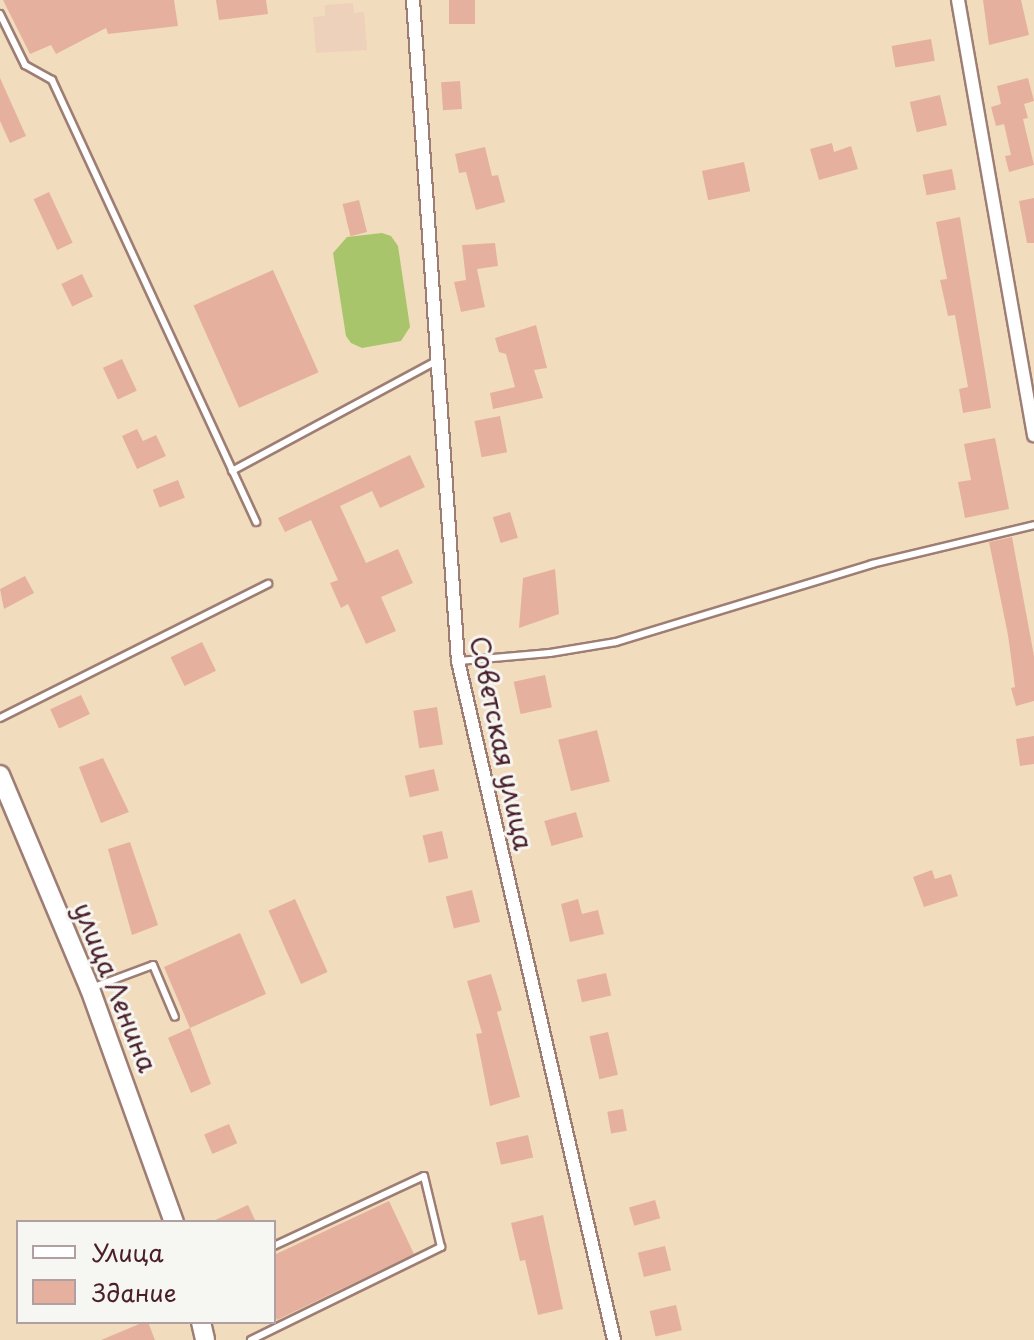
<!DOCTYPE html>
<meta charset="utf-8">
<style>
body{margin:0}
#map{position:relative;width:1034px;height:1340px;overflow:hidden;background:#f2dcbe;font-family:"Playpen Sans",sans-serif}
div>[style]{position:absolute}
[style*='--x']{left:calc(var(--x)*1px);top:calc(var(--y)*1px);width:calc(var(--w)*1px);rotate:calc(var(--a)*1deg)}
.built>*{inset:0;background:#eed1ba}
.green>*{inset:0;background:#a9c56b}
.building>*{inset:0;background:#e5b19e;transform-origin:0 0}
.roads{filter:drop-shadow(2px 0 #9e7e74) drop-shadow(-2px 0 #9e7e74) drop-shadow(0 2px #9e7e74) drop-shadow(0 -2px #9e7e74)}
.lane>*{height:6px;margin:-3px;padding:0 3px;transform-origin:3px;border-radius:3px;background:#fff}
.street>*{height:12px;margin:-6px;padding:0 6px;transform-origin:6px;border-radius:6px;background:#fff}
.secondary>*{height:18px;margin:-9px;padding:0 9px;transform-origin:9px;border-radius:9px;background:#fff}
span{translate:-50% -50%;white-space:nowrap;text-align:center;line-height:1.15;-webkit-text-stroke:6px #f6f6f2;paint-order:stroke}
.street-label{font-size:26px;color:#4a1f2b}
.legend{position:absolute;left:16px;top:1220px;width:260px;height:104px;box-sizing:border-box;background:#f6f6f2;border:2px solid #b1a0a2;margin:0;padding:10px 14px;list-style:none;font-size:24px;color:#4a1f2b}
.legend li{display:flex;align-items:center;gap:16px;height:40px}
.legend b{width:40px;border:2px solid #b1a0a2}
</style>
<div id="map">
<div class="built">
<div style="clip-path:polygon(353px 3px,354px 13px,364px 12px,367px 50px,316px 53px,313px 17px,325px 16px,325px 5px)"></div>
</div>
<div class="green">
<div style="clip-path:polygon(382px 233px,391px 236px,398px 246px,410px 327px,401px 341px,362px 348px,351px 343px,346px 336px,333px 253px,347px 237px)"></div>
</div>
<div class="building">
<div style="clip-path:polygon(3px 0,174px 0,178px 26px,108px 34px,106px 28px,56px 54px,51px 45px,30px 54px)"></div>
<div style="clip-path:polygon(216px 0,266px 0,268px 14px,219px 20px)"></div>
<div style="left:449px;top:0;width:26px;height:24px"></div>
<div style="clip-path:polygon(983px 0,1021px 0,1029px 35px,989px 45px)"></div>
<div style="left:931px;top:39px;width:22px;height:40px;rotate:80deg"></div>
<div style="clip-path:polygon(0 78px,26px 136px,10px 143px,0 121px)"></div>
<div style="clip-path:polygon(1028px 78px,1034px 101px,1024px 104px,1028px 118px,1023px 119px,1034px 165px,1009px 172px,1005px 156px,1011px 155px,1004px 124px,996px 126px,991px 107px,1001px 104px,997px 86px)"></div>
<div style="left:460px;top:81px;width:28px;height:19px;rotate:86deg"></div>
<div style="left:940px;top:95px;width:31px;height:31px;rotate:77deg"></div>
<div style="clip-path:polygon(832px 143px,834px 152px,851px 146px,858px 169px,819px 180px,810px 149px)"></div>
<div style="clip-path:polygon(485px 147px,492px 176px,498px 175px,505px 202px,476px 210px,466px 172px,459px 173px,455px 154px)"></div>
<div style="left:744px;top:162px;width:30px;height:43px;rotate:78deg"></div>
<div style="left:952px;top:169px;width:21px;height:30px;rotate:79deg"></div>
<div style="left:49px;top:192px;width:56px;height:17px;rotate:65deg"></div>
<div style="clip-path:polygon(1034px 198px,1034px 243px,1027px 243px,1019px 201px)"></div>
<div style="left:359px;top:200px;width:33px;height:17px;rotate:76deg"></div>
<div style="clip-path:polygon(960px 217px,991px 408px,963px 413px,959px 389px,968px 387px,955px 315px,948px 316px,940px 280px,947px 279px,936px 222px)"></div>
<div style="clip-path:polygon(495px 243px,498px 266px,477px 269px,485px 307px,461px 312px,454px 282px,466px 280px,462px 245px)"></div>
<div style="left:273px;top:270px;width:112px;height:87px;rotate:66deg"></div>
<div style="left:82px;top:274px;width:25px;height:23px;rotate:64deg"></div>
<div style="clip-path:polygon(536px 325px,547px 368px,534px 370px,543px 398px,493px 409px,490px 393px,515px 387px,506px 354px,499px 352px,495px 338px)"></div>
<div style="left:122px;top:359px;width:35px;height:21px;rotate:65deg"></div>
<div style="left:500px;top:416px;width:37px;height:26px;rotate:79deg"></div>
<div style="clip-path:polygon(137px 429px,143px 441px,156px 435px,166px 456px,137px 469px,122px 436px)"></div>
<div style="clip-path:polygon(995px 438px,1009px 509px,965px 518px,958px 482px,971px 480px,964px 444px)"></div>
<div style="clip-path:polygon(410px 455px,425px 487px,380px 508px,372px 491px,340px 506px,366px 563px,398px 549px,413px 583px,381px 597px,396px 631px,366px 644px,348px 604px,341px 608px,330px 583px,338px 580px,311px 520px,285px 532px,278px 518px)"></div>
<div style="left:178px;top:480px;width:19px;height:27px;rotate:69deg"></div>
<div style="left:510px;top:512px;width:27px;height:18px;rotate:73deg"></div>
<div style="clip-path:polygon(1012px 537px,1034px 656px,1034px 701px,1016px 706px,1011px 688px,1015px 687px,1008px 635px,989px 542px)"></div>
<div style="clip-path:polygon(555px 569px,559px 614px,519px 628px,523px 578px)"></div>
<div style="clip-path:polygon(25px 576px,34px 593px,4px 609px,0 589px)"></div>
<div style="left:202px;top:642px;width:32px;height:35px;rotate:64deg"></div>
<div style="left:545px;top:675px;width:33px;height:32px;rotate:78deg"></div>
<div style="left:81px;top:695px;width:21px;height:34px;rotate:65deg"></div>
<div style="left:437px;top:707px;width:38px;height:24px;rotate:81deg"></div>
<div style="left:597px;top:730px;width:53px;height:40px;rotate:76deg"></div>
<div style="clip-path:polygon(1034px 736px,1034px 764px,1020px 766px,1016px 739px)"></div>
<div style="clip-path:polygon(103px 758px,129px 812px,101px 823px,79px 767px)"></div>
<div style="left:434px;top:769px;width:22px;height:30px;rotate:77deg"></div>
<div style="left:576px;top:812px;width:26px;height:33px;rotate:74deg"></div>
<div style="left:442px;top:831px;width:28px;height:20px;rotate:77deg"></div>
<div style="clip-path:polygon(130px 842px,158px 925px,132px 935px,108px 849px)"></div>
<div style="clip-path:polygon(932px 870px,935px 879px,951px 874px,958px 896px,924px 907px,913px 877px)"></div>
<div style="left:472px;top:890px;width:33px;height:27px;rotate:76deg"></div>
<div style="left:295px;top:899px;width:80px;height:29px;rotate:66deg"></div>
<div style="clip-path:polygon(578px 899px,582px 914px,598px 910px,604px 934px,570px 942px,561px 904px)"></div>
<div style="clip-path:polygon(240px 933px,266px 994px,190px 1028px,211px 1084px,191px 1093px,168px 1038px,190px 1028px,164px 967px)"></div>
<div style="left:606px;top:973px;width:23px;height:30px;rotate:77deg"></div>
<div style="clip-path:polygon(491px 974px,502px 1010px,497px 1012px,520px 1097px,490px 1106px,476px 1034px,482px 1033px,467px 981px)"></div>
<div style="left:608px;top:1032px;width:44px;height:19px;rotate:77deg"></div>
<div style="left:623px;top:1109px;width:22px;height:16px;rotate:80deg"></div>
<div style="left:229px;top:1124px;width:21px;height:27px;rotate:67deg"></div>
<div style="left:528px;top:1135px;width:23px;height:33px;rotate:77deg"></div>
<div style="left:655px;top:1200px;width:19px;height:27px;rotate:74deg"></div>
<div style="clip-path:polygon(389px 1201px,414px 1254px,277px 1320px,274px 1313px,274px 1255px)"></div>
<div style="clip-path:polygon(248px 1205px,256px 1222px,211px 1222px)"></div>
<div style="clip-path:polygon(543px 1215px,563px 1309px,538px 1315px,525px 1260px,520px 1261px,511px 1223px)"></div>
<div style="left:665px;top:1246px;width:25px;height:28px;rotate:76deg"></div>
<div style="left:676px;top:1305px;width:26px;height:27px;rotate:77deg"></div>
<div style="clip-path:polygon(144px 1322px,148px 1322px,155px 1340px,101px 1340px)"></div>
</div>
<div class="roads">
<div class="lane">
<div style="--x:0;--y:14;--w:57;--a:63.9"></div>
<div style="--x:25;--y:65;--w:31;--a:29"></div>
<div style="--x:52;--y:80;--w:487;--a:65.2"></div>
<div style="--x:232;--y:471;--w:234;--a:-28.3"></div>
<div style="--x:459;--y:661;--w:91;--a:-5"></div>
<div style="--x:550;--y:653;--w:67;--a:-9.5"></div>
<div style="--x:616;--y:642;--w:268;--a:-16.9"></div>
<div style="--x:872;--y:564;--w:167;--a:-13.5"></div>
<div style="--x:0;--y:718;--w:300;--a:-26.6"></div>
<div style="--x:94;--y:987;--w:63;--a:-20.4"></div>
<div style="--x:153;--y:965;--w:56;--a:67.1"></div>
<div style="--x:251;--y:1340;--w:212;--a:-26.1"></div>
<div style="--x:441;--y:1247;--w:73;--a:-103.5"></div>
<div style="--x:424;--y:1176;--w:166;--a:155"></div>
</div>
<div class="street">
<div style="--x:413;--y:0;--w:663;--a:86.11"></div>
<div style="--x:458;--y:661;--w:697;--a:77.06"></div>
<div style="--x:958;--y:0;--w:442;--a:80.1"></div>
</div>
<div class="secondary">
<div style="--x:0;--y:775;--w:232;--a:67.2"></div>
<div style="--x:90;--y:989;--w:248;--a:70.2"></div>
<div style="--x:201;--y:1322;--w:18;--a:77"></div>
</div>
</div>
<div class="street-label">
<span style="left:502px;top:743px;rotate:78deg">Советская улица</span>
<span style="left:116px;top:987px;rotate:68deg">улица Ленина</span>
</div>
<ul class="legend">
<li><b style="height:10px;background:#fff"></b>Улица</li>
<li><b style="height:22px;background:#e5b19e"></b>Здание</li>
</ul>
</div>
